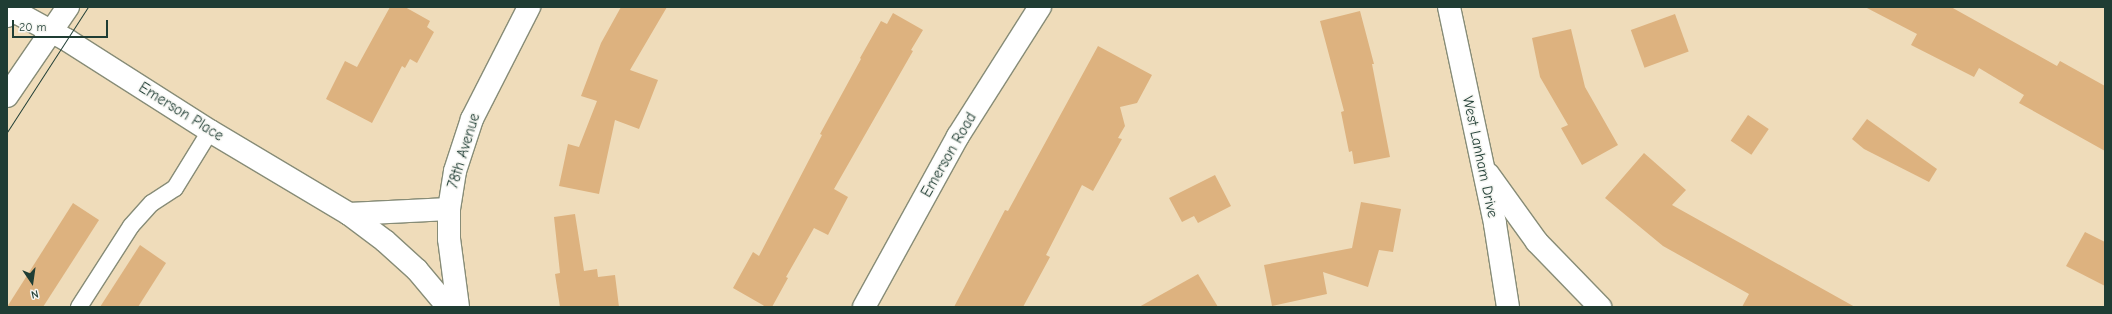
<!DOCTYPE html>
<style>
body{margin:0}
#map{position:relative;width:2112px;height:314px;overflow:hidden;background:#efdcba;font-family:"Comic Neue",sans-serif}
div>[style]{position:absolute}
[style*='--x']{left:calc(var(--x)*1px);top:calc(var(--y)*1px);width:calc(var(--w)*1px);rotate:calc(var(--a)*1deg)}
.building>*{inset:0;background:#ddb27f;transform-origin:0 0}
.roads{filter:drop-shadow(1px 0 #878c77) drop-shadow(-1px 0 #878c77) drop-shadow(0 1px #878c77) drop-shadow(0 -1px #878c77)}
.service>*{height:16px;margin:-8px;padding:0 8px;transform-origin:8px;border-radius:8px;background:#fff}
.minor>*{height:22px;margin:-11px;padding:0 11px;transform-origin:11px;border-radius:11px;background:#fff}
.tertiary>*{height:22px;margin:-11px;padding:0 11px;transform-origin:11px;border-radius:11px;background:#fff}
.tram>*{height:1px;margin:-0.5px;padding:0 0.5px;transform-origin:0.5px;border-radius:0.5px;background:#1f3d34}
span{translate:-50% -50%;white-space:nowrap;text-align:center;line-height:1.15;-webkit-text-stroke:3px #f6f6f2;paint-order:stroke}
.street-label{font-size:15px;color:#1f3d34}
.frame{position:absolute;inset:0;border:8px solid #1f3d34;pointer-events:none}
.north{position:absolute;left:12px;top:262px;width:40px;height:40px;-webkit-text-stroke:3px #f6f6f2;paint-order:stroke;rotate:167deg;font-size:11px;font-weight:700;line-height:16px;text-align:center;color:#1f3d34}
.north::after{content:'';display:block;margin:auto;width:14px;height:18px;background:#1f3d34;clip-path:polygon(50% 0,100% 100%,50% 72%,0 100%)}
.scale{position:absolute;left:12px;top:20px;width:96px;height:18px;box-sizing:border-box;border:2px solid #1f3d34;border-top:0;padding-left:5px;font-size:12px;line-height:14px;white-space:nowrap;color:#1f3d34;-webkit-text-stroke:3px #f6f6f2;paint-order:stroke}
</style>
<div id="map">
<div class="building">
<div style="clip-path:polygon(390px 7px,405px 7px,430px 21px,427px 27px,434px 32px,417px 63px,410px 59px,405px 68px,402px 66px,372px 123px,326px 99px,345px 61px,357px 67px)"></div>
<div style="clip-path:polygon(621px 7px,667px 7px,630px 70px,658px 80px,639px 129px,615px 120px,599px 194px,559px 186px,568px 144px,579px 147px,597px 101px,581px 96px,601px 43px)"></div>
<div style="clip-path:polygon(1865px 7px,1951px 7px,2057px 66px,2060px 61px,2105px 86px,2105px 151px,2019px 103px,2024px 95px,1979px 68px,1974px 77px,1911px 45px,1917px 34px)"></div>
<div style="clip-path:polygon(1360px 11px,1374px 64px,1372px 64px,1390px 157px,1354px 164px,1352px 151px,1349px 152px,1341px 112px,1344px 111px,1320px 21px)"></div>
<div style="clip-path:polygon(893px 13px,923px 30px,911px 50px,913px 51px,834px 189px,848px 197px,828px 235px,814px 228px,786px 277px,788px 278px,772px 307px,766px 307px,733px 288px,753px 252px,759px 256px,822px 135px,820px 134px,861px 59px,860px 58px,881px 21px,887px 24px)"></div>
<div style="left:1675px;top:14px;width:40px;height:47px;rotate:70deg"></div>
<div style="clip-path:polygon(1571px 29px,1585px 87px,1618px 145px,1582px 165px,1561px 128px,1568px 125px,1540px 77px,1532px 38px)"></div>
<div style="clip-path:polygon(1098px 46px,1152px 75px,1137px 103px,1120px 107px,1125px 126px,1118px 138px,1122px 139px,1093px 191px,1082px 185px,1046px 255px,1050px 257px,1023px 307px,954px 307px,1005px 210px,1008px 211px)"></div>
<div style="left:1748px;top:115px;width:25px;height:31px;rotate:34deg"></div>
<div style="clip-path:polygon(1867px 119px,1937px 169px,1929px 182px,1864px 149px,1852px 139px)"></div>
<div style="clip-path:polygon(1644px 153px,1686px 190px,1672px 205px,1855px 307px,1742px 307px,1749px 294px,1663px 246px,1605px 198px)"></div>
<div style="clip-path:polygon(1215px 175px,1231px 206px,1198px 223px,1194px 216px,1182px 222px,1169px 198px)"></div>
<div style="clip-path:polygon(1361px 202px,1401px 209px,1393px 252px,1379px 250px,1368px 287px,1323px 272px,1327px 294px,1272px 306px,1264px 265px,1352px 248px)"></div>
<div style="clip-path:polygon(73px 203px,99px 220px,43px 307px,7px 307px)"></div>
<div style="clip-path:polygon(575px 214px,584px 271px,597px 269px,598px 277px,615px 275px,619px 307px,560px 307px,555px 274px,560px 273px,554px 217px)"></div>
<div style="clip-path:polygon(2085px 232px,2105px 242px,2105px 286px,2066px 266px)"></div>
<div style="clip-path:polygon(140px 245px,166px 263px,138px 307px,100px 307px)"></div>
<div style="clip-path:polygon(1198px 274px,1218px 307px,1139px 307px)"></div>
</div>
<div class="roads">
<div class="service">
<div style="--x:79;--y:307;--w:96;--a:-57.3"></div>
<div style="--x:131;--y:226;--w:31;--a:-48"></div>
<div style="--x:152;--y:203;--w:27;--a:-33"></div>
<div style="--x:175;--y:188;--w:67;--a:-58.4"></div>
</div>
<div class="minor">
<div style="--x:1449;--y:7;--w:222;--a:78"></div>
<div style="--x:1495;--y:224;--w:84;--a:81.1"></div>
<div style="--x:12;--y:10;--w:63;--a:28.6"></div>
<div style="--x:67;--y:40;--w:169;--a:32.5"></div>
<div style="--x:210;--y:131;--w:162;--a:30.8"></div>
<div style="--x:349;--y:214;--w:45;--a:36.9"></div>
<div style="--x:385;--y:241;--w:43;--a:42.2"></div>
<div style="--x:417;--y:270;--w:48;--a:50"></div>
<div style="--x:1488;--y:174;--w:84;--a:54.2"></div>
<div style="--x:1537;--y:242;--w:91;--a:45.9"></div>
<div style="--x:349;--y:214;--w:100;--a:-2.9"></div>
<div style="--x:458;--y:307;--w:69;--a:-97.5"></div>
<div style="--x:449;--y:239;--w:30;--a:-90"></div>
<div style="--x:449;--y:209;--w:38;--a:-81"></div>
<div style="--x:455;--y:171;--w:55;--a:-71.9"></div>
<div style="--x:472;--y:119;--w:126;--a:-63"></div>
<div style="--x:864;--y:307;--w:195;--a:-61.2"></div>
<div style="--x:958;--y:136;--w:153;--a:-57.6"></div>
</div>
<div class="tertiary">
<div style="--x:7;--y:16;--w:11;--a:-52"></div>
<div style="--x:7;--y:96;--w:108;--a:-55.6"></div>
</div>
</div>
<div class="tram">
<div style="--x:7;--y:132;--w:149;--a:-57.1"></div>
</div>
<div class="street-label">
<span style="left:181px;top:112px;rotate:32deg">Emerson Place</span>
<span style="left:464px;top:151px;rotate:-73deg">78th Avenue</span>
<span style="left:949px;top:155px;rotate:-60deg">Emerson Road</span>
<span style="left:1480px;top:157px;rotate:78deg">West Lanham Drive</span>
</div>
<div class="frame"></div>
<div class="north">N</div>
<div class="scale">20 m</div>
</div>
